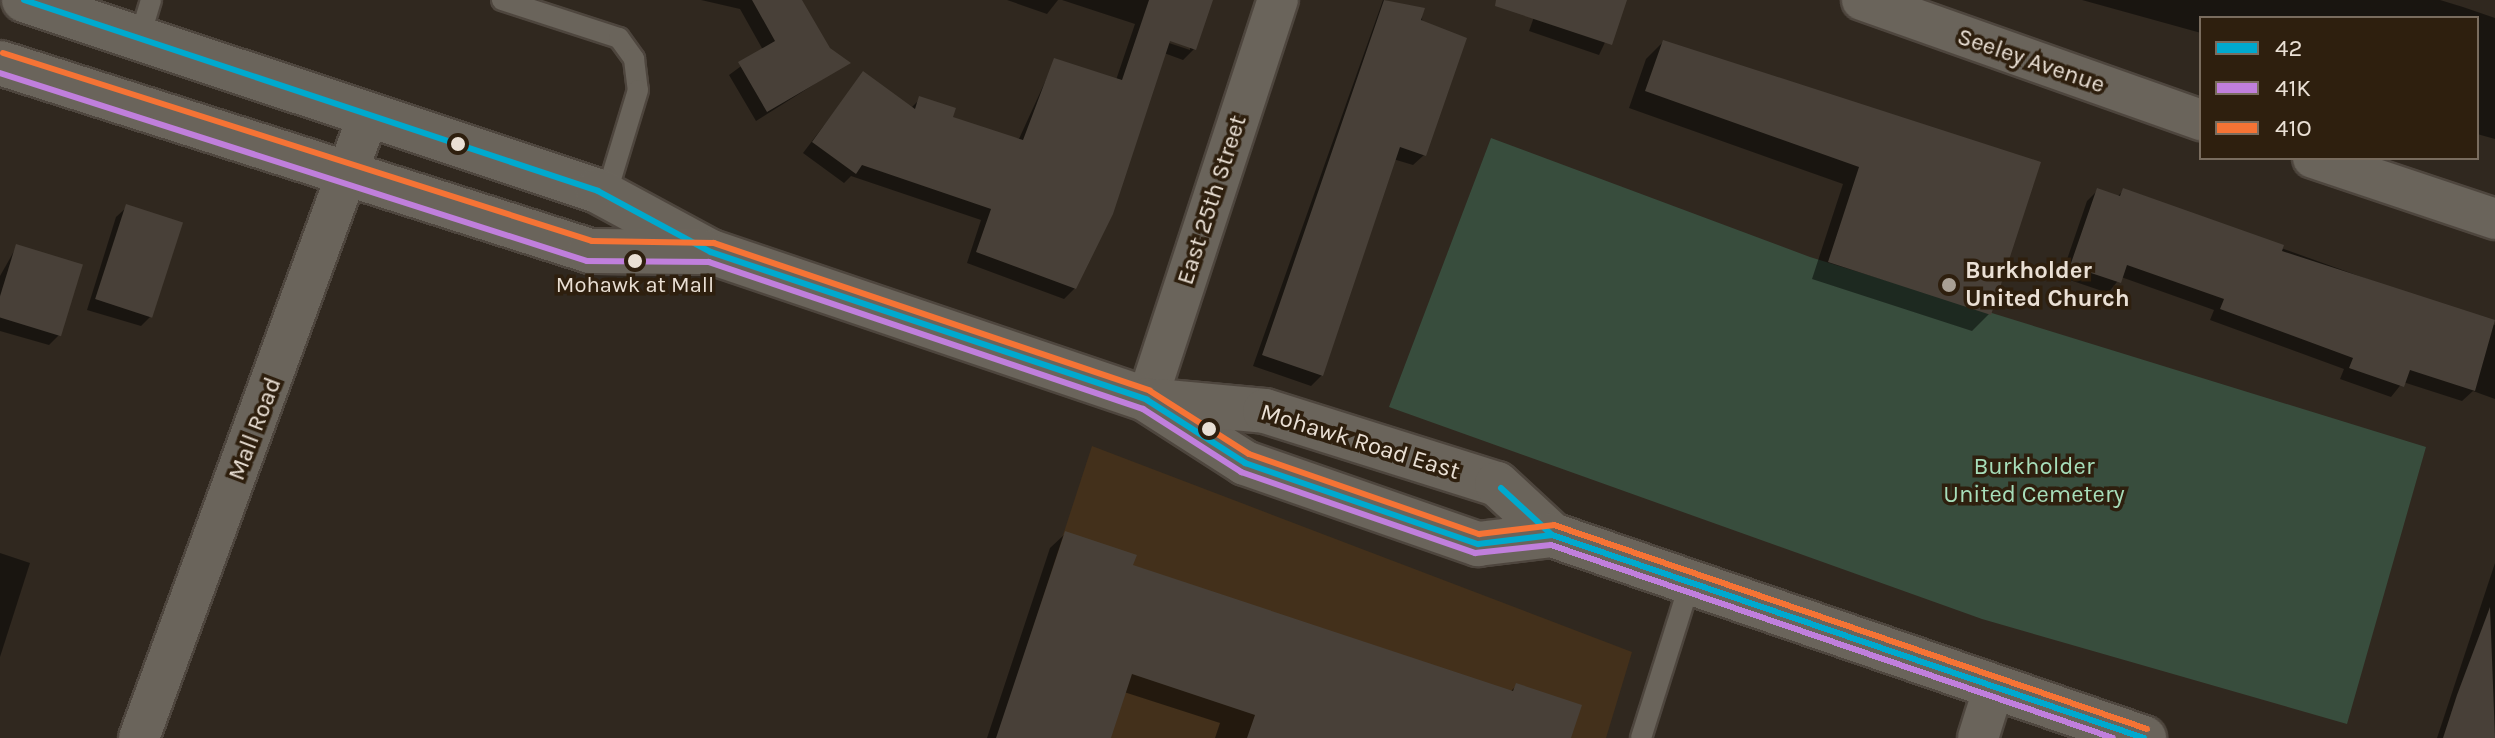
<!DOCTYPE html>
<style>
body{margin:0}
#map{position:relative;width:2495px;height:738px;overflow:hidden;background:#30281f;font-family:Karla,sans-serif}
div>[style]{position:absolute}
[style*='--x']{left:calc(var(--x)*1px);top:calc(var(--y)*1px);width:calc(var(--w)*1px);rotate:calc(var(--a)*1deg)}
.built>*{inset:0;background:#43301b}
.green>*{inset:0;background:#384d3d}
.shadow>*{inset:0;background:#0007}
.building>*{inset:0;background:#484038;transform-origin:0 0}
.roads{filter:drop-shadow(2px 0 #4e463e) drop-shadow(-2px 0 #4e463e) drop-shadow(0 2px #4e463e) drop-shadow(0 -2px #4e463e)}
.service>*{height:20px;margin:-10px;padding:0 10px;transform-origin:10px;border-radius:10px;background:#6a645b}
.minor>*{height:40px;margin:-20px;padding:0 20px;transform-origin:20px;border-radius:20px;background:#6a645b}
.secondary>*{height:44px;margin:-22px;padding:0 22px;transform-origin:22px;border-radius:22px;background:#6a645b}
.bus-1>*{height:6px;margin:-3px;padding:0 3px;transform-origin:3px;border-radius:3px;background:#00a9ce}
.bus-2>*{height:6px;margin:-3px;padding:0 3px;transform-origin:3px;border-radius:3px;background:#c07fdc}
.bus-3>*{height:6px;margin:-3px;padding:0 3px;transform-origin:3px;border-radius:3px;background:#f57335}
.dots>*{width:22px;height:22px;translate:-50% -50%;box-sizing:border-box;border:4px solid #2e1f0e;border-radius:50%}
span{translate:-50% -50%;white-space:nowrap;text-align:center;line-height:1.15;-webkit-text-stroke:7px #2e1f0e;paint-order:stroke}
.bus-label{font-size:22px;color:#eae0d5}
.street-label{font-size:24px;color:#eae0d5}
.poi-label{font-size:24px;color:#eae0d5;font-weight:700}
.left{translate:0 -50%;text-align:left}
.park-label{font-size:24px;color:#a7deba}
.legend{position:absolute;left:2199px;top:16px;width:280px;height:144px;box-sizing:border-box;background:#2e1f0e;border:2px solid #796c5e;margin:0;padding:10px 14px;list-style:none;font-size:24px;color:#eae0d5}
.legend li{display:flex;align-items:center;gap:16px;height:40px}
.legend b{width:40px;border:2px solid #796c5e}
</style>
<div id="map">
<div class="built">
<div style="clip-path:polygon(1092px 446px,1632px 652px,1606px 738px,997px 738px)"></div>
</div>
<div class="green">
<div style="clip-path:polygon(1491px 138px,1810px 257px,2426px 447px,2347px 724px,1982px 619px,1389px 407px)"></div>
</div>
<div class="shadow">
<div style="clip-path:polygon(701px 0,799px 0,829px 49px,848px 63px,756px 121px,729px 75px,763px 50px,740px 9px)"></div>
<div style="clip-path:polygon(1007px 0,1058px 0,1047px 14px)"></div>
<div style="clip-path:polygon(evenodd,1062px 0,1210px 0,1194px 49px,1183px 60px,1164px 53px,1075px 288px,1064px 299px,967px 263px,981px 220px,851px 176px,844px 183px,803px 153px,863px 74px,911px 108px,920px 99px,951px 118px,1018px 141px,1055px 60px,1116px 80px,1135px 24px,1062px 0,1161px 36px,1190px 46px,1190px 50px,1160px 40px,1161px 36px)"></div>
<div style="clip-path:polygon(1383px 0,1422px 10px,1424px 155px,1413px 165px,1393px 159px,1322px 375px,1311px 386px,1253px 366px)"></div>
<div style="clip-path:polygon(1540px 0,1625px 0,1599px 55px,1529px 31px)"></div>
<div style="clip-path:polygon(2082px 0,2440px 0,2463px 7px,2495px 18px,2495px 139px,2477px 134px,2477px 18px,2201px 18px,2201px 33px)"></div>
<div style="clip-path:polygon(1663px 42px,2039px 164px,1989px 314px,1972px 331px,1812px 279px,1843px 184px,1629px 108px,1646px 59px)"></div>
<div style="clip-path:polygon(2098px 190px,2117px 197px,2123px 191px,2495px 325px,2495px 399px,2473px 391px,2462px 401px,2403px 382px,2391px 397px,2340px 379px,2344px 369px,2210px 320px,2214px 310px,2121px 277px,2108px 293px,2061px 277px,2087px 201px)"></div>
<div style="clip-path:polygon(127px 207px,152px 315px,141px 326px,87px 310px,116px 217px)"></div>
<div style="clip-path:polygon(17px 246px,60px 334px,49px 345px,0 331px,0 276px)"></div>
<div style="clip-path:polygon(1066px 533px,1131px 566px,1510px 692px,1517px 685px,1570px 738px,1215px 738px,1220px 723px,1124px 692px,1109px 738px,987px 738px,1050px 548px)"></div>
<div style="clip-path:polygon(0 553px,30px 563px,0 657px)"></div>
<div style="clip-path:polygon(2495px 563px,2495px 738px,2437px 738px)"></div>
</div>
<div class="building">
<div style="clip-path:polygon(752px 0,802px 0,830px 48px,851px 63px,767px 112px,738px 62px,775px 41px)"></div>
<div style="clip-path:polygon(1149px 0,1213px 0,1196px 50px,1170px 41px,1113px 214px,1076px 289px,976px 252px,991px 209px,862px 165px,856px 174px,812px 142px,863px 71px,915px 109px,919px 96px,956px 108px,953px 117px,1023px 140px,1054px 58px,1122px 80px)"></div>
<div style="clip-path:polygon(1384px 0,1425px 8px,1421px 20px,1467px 38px,1426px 156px,1400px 147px,1323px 376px,1262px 355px)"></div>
<div style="clip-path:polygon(1496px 0,1627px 0,1612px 45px,1495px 6px)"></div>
<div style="clip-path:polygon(1663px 40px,2041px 162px,1991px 315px,1828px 262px,1859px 167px,1645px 91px)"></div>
<div style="clip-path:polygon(2097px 188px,2120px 196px,2123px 188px,2284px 245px,2282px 251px,2495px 320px,2475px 391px,2410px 370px,2404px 387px,2349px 368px,2353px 358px,2220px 309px,2224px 299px,2127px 265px,2121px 283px,2070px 266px)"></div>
<div style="left:126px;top:204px;width:60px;height:100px;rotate:18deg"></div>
<div style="left:16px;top:244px;width:70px;height:75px;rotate:17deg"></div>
<div style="clip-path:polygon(1065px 531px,1137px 555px,1133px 565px,1513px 691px,1516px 683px,1582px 705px,1571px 738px,1247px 738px,1255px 715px,1132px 674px,1111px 738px,996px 738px)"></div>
<div style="clip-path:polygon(2490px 607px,2495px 738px,2443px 738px,2457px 695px)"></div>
</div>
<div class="roads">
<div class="service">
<div style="--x:502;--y:0;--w:123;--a:18"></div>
<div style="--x:619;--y:38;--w:26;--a:54"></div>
<div style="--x:634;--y:59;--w:31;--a:83"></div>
<div style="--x:638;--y:90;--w:110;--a:106.9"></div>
<div style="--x:139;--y:40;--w:42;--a:-73.3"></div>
<div style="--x:1641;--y:738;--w:163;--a:-72.5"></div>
</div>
<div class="minor">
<div style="--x:1862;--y:0;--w:360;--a:19.5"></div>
<div style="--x:2313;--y:158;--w:192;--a:18.5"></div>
<div style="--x:1147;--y:400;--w:421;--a:-71.9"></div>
<div style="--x:139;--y:738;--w:660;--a:-69.78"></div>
<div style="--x:1978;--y:738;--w:53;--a:-72.6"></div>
</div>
<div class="secondary">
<div style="--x:24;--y:0;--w:605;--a:18.4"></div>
<div style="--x:598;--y:191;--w:128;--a:28.4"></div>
<div style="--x:711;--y:252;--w:460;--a:18.7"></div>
<div style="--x:1147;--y:400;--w:117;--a:32.7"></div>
<div style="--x:1245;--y:463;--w:247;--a:19.2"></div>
<div style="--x:1478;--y:544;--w:75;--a:-6.9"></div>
<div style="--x:0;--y:63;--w:619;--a:17.67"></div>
<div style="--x:590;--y:251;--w:114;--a:0.5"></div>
<div style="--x:1156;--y:401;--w:109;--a:5.2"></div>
<div style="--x:1265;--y:411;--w:243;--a:17.5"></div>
<div style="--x:1497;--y:484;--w:75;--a:42.8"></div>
<div style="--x:1552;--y:535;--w:626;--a:18.93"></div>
</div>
</div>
<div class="bus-1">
<div style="--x:24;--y:0;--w:605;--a:18.4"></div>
<div style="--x:598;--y:191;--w:128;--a:28.4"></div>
<div style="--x:711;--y:252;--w:460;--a:18.7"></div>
<div style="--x:1147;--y:400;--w:117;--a:32.7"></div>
<div style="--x:1245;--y:463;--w:247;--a:19.2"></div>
<div style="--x:1478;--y:544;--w:75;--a:-6.9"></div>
<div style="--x:1501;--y:488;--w:69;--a:42.7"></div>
<div style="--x:1552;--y:535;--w:626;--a:18.93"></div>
</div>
<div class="bus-2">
<div style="--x:0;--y:73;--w:616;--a:17.76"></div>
<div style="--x:587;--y:261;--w:122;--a:0.5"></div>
<div style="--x:709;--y:262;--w:458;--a:18.7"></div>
<div style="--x:1143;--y:409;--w:117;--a:32.7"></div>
<div style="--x:1241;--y:472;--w:248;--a:19.1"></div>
<div style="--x:1475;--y:553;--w:76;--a:-6"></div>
<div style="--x:1551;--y:545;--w:594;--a:18.95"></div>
</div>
<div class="bus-3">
<div style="--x:3;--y:53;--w:618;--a:17.7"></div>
<div style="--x:592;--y:241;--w:122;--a:0.9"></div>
<div style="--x:714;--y:243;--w:460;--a:18.7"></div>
<div style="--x:1150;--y:391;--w:117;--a:32.5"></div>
<div style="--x:1249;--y:454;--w:244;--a:19.2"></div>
<div style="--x:1479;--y:534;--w:76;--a:-6.8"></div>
<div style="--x:1554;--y:525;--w:627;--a:18.98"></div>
</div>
<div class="dots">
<div style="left:458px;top:144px;background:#eae0d5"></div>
<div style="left:635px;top:261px;background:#eae0d5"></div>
<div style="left:1949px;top:285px;background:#a9a095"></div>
<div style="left:1209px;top:429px;background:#eae0d5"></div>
</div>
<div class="bus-label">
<span style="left:635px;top:286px">Mohawk at Mall</span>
</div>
<div class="street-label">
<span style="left:2031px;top:61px;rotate:19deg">Seeley Avenue</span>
<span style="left:1212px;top:200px;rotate:-72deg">East 25th Street</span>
<span style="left:255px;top:429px;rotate:-69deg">Mall Road</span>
<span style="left:1360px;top:442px;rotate:17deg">Mohawk Road East</span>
</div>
<div class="poi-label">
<span class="left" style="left:1965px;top:285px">Burkholder<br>United Church</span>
</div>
<div class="park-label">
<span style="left:2034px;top:481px">Burkholder<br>United Cemetery</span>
</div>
<ul class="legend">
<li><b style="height:10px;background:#00a9ce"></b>42</li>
<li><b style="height:10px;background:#c07fdc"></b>41K</li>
<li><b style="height:10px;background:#f57335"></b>41O</li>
</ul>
</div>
